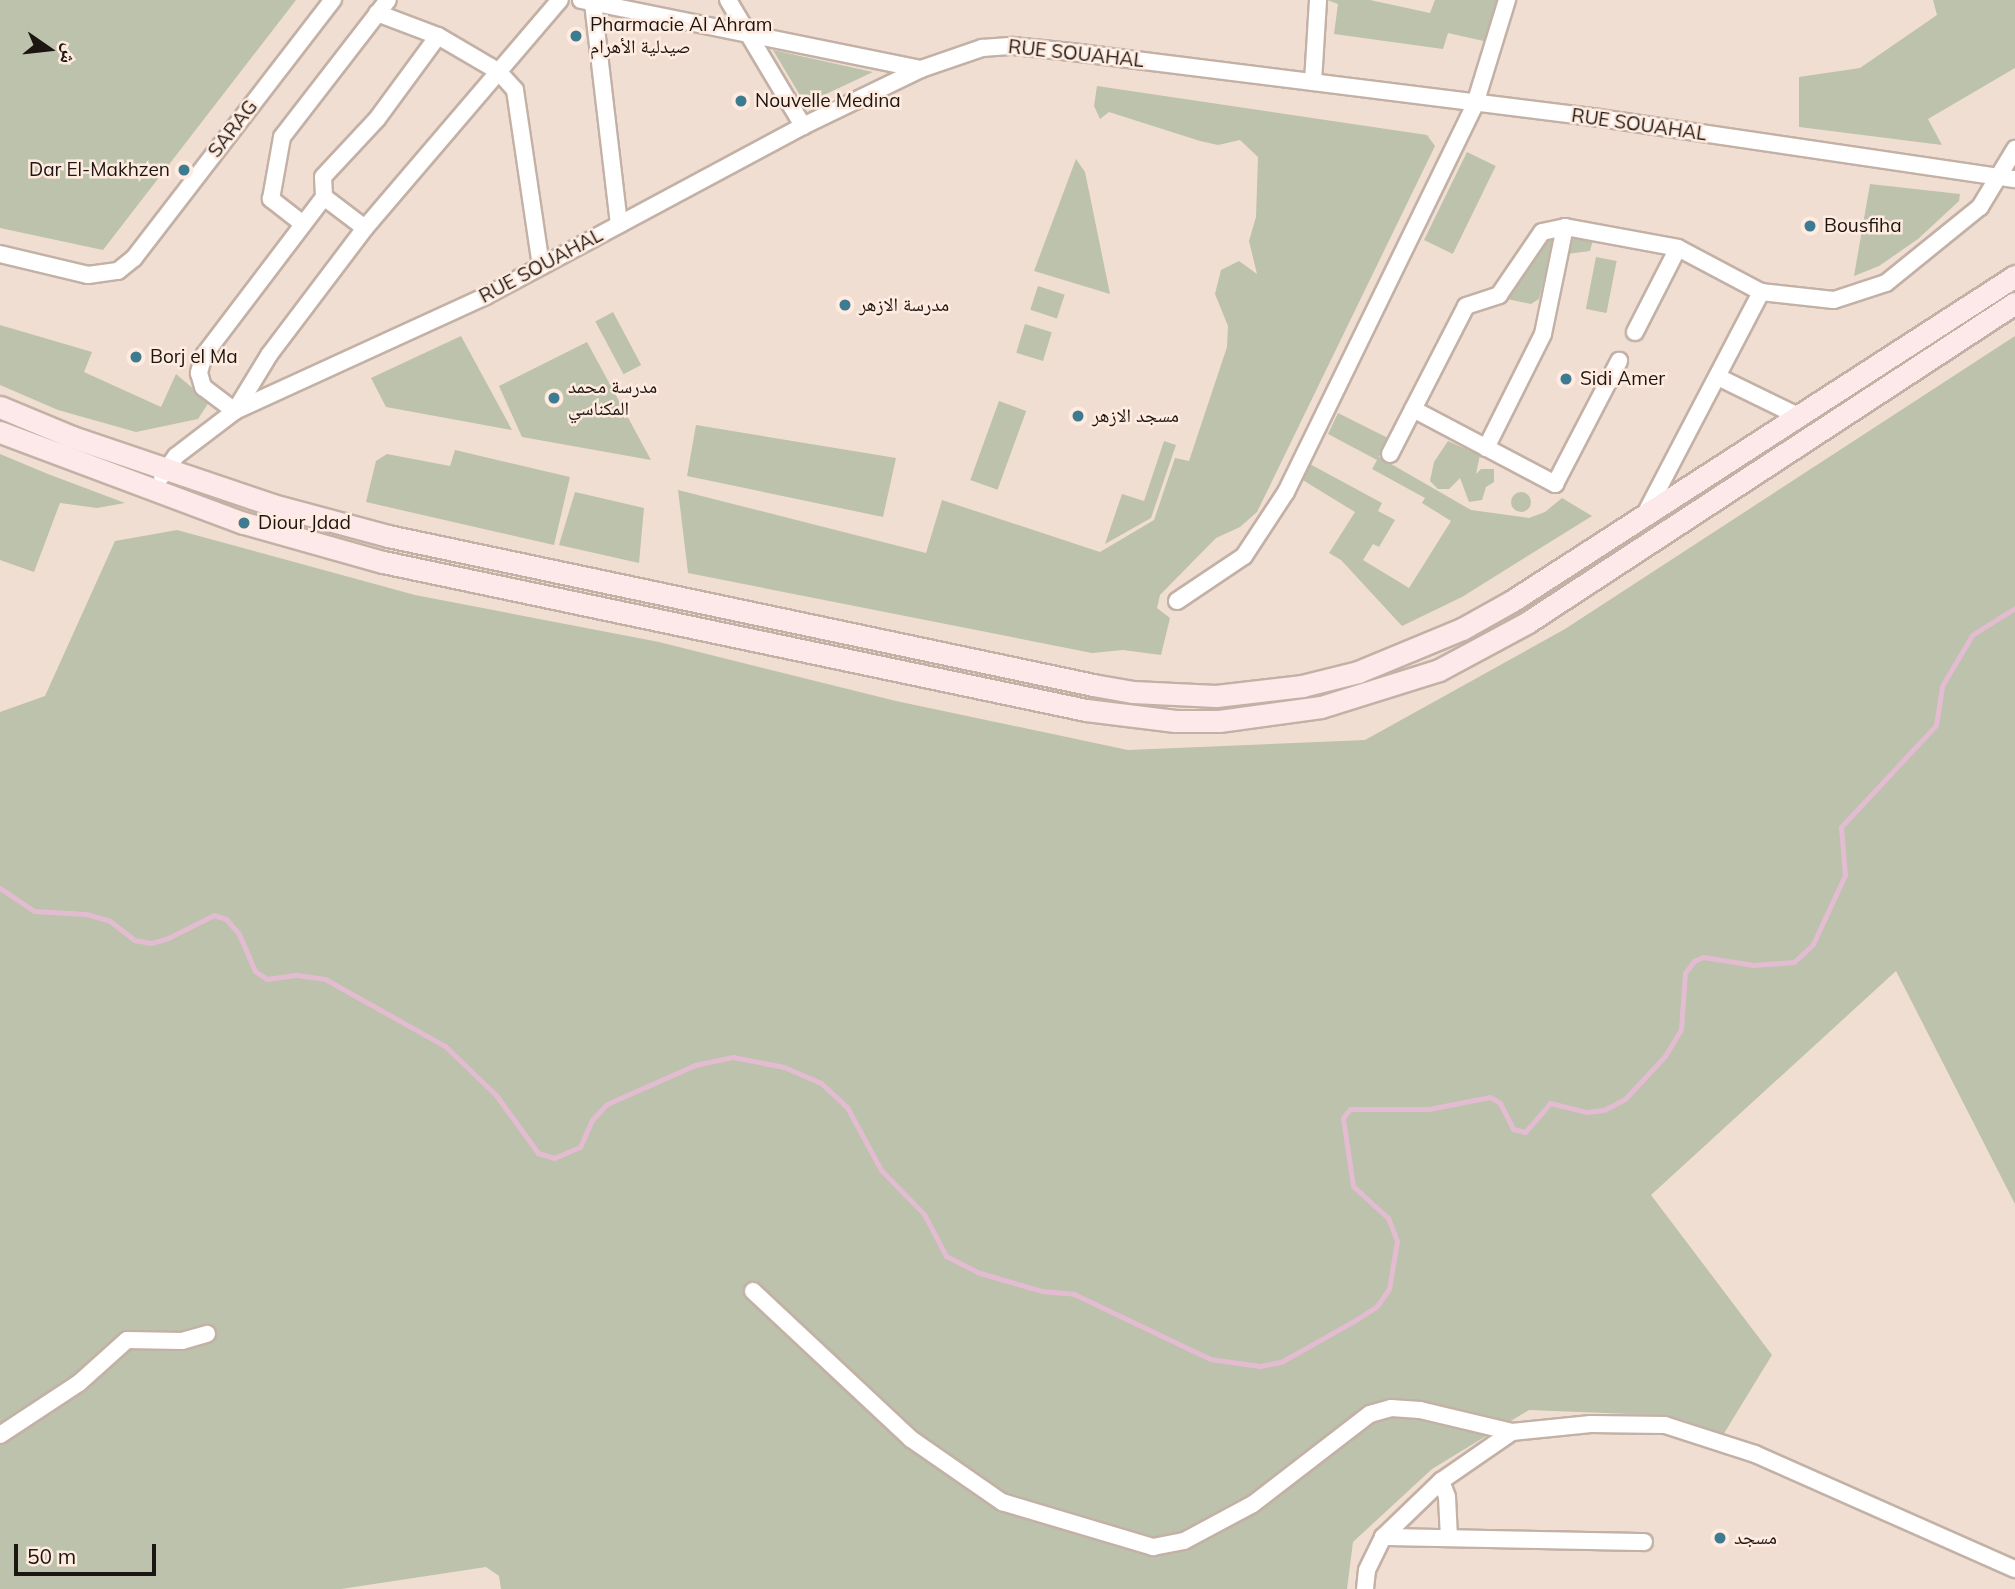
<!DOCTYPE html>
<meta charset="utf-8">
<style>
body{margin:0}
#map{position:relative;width:2015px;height:1589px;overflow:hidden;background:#f1ded2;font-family:Mulish,"Noto Naskh Arabic",sans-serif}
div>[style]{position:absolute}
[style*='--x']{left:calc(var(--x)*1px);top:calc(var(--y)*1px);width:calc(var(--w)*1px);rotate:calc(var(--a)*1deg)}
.green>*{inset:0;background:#bcc2ab;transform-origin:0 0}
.round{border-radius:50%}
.stream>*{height:5px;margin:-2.5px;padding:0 2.5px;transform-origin:2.5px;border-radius:2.5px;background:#e3bcd1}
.roads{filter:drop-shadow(2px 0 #c3b1a6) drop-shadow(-2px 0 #c3b1a6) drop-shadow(0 2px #c3b1a6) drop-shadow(0 -2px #c3b1a6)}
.street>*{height:16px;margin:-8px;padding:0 8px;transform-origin:8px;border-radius:8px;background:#fff}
.secondary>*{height:21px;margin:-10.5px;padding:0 10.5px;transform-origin:10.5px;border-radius:10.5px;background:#fde9e9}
.dots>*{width:19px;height:19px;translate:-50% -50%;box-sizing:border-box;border:4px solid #ffebdf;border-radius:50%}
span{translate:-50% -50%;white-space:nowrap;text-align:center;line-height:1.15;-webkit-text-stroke:5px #ffebdf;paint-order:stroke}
.poi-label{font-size:19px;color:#1c1612}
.left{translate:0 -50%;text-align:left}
.right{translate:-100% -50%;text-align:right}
.street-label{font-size:19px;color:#1c1612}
.north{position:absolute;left:14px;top:14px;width:70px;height:70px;-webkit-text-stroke:5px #ffebdf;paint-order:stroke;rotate:104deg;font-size:19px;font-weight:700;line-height:28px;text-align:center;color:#1c1612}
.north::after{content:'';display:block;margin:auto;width:24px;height:32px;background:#1c1612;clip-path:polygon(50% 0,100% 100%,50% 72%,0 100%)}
.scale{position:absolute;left:14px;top:1544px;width:142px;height:32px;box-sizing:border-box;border:4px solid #1c1612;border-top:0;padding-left:9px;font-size:21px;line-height:24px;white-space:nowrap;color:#1c1612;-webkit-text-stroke:5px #ffebdf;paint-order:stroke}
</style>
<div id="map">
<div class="green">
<div style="clip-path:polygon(0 0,296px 0,103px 250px,0 228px)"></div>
<div style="clip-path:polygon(1327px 0,1370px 0,1430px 13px,1435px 0,1499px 0,1488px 42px,1448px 33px,1443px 49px,1334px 34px,1338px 4px)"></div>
<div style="clip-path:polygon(1933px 0,2015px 0,2015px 68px,1928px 119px,1942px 145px,1799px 127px,1799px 77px,1860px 68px,1937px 15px)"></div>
<div style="clip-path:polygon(773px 50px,873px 72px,809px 102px,801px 97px)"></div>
<div style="clip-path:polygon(1097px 86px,1427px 135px,1435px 146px,1257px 512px,1240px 527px,1216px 538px,1160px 595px,1157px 608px,1170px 618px,1161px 655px,1123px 650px,1092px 653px,688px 573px,678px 490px,926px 553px,942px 500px,1100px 552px,1154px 520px,1175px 458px,1189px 461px,1227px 347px,1228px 326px,1215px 294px,1221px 270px,1239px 261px,1257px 274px,1249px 241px,1256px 217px,1258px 157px,1240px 140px,1218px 145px,1200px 141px,1109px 112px,1100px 119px,1094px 106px)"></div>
<div style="left:1467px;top:152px;width:32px;height:98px;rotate:26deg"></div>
<div style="clip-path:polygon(1076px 159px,1085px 172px,1110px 294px,1034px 271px)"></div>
<div style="clip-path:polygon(1870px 184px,1960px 194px,1959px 201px,1918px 239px,1879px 266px,1854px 276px)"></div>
<div style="clip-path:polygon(1554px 236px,1539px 299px,1531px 304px,1507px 299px,1535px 249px)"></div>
<div style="clip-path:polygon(1574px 238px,1593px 240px,1590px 251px,1567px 254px)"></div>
<div style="left:1596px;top:257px;width:21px;height:53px;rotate:11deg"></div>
<div style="left:1038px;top:286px;width:28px;height:25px;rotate:18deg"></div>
<div style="left:613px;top:312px;width:60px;height:20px;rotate:62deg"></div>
<div style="left:1025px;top:324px;width:28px;height:30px;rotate:17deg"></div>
<div style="clip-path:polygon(0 325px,92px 352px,84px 372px,161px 407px,176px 374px,209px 402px,198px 419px,136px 432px,58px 410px,0 385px)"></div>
<div style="clip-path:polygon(461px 336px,512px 430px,386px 407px,371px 378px)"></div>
<div style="clip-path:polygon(2015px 336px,2015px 1204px,1896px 971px,1651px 1195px,1772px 1355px,1723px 1435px,1655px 1415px,1529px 1410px,1432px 1469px,1353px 1542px,1347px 1589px,501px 1589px,499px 1576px,486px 1567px,341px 1589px,0 1589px,0 712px,45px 696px,115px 541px,177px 530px,415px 595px,659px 642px,896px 701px,1128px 750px,1365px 740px,1565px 629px)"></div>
<div style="clip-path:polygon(587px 342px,651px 460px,522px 437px,499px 386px)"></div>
<div style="left:999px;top:401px;width:29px;height:84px;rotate:20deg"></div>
<div style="clip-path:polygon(1338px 413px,1388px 438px,1379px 457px,1471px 510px,1529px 518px,1545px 512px,1562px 498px,1592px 516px,1462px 597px,1402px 626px,1341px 560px,1329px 553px,1355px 512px,1301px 479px,1308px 463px,1382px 503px,1378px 511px,1395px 520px,1379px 547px,1373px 544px,1363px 560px,1409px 588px,1451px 521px,1422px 503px,1425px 498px,1372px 469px,1377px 460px,1328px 434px)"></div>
<div style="clip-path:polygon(696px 425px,896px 458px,883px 517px,687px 476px)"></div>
<div style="clip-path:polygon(1164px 441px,1176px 445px,1151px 518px,1105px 544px,1122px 494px,1144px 501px)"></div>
<div style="clip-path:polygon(1448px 441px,1480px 455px,1476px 474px,1481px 469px,1494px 469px,1494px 482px,1486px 487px,1482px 500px,1469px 502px,1460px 478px,1449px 489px,1438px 489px,1430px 481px,1434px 462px)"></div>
<div style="clip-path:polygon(455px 450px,570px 477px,554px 545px,366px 502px,376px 461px,387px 454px,450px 466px)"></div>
<div style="clip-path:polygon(0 454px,48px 474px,125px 503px,97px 508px,60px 503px,34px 572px,0 560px)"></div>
<div class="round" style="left:1511px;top:492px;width:20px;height:20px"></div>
<div style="clip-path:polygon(575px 492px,644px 508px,639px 563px,559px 545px)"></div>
</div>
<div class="stream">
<div style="--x:0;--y:888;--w:41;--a:34.1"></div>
<div style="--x:34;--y:911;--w:52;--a:3.3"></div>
<div style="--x:86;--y:914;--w:25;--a:16"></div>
<div style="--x:110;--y:921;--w:31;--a:38"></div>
<div style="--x:134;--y:940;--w:17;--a:10"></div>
<div style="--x:151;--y:943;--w:18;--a:-16"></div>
<div style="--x:168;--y:938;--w:51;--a:-26.6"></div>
<div style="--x:214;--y:915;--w:13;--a:18"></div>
<div style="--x:226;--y:919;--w:20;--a:49"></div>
<div style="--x:239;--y:934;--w:40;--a:66.6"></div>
<div style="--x:255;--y:971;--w:14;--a:34"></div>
<div style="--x:267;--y:979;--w:30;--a:-8"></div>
<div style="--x:297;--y:975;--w:28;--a:8"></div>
<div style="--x:325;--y:979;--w:137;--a:29.2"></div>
<div style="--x:445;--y:1046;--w:71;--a:43.9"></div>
<div style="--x:496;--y:1095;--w:72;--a:54.1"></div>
<div style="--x:538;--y:1153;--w:17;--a:17"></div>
<div style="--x:554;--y:1158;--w:28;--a:-23"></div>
<div style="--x:580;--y:1147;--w:30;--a:-66"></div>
<div style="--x:592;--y:1120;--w:22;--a:-47"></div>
<div style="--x:607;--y:1104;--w:96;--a:-23.9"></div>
<div style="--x:695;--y:1065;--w:39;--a:-12"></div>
<div style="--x:733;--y:1057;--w:52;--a:11.1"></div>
<div style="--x:784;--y:1067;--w:40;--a:23.4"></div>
<div style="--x:821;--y:1083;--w:35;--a:43"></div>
<div style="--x:847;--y:1107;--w:72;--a:61.6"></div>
<div style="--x:881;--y:1170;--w:62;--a:45.7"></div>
<div style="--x:924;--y:1214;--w:47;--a:62.4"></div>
<div style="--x:946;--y:1256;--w:38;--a:27"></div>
<div style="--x:980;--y:1273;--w:65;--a:16.2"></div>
<div style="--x:1042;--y:1291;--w:32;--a:5"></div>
<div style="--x:1074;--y:1294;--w:151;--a:25.5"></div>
<div style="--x:1210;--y:1359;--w:50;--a:8"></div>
<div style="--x:1260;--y:1366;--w:21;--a:-11"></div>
<div style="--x:1281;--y:1362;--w:84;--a:-29.3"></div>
<div style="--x:1354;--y:1321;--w:27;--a:-33"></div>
<div style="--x:1377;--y:1306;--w:21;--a:-55"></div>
<div style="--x:1389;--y:1289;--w:49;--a:-80.5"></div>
<div style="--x:1397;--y:1241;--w:25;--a:-111"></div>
<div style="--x:1388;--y:1218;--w:47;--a:-137.6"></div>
<div style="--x:1353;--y:1186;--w:69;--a:-98.4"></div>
<div style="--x:1343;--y:1118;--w:11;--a:-52"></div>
<div style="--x:1350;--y:1109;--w:79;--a:0"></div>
<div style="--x:1429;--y:1109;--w:62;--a:-11.1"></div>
<div style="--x:1490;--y:1097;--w:12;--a:31"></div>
<div style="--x:1500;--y:1103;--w:29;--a:63"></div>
<div style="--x:1513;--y:1129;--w:12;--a:14"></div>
<div style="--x:1525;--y:1132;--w:38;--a:-49"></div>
<div style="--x:1550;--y:1103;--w:38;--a:14"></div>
<div style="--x:1587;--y:1112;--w:17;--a:-7"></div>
<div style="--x:1604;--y:1110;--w:24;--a:-28"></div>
<div style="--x:1625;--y:1099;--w:59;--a:-47.1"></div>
<div style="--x:1665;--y:1056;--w:31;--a:-59"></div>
<div style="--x:1681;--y:1029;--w:56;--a:-85.9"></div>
<div style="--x:1685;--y:973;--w:15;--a:-53"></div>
<div style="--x:1694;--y:961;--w:10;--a:-24"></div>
<div style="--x:1703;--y:957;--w:51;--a:9.1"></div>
<div style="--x:1753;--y:965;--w:41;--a:-4.2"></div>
<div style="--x:1794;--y:962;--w:26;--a:-43"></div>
<div style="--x:1813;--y:944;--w:76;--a:-65.1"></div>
<div style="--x:1845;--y:875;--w:48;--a:-94.8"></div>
<div style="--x:1841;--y:827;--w:139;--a:-47"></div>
<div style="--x:1936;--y:725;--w:39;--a:-81"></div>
<div style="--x:1942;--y:686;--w:59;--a:-59.5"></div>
<div style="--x:1972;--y:635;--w:51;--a:-32.1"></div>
</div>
<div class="roads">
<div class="street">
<div style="--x:581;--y:0;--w:347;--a:11.5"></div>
<div style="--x:728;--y:0;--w:147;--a:59.2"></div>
<div style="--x:593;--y:3;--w:223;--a:83.3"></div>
<div style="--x:377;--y:13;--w:65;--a:20.7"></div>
<div style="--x:438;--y:36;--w:69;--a:30.3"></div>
<div style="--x:498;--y:71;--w:25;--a:48"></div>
<div style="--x:515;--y:90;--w:178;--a:81.6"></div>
<div style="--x:438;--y:36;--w:103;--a:126.3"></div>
<div style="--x:377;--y:119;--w:79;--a:133"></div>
<div style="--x:323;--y:177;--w:20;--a:87"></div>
<div style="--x:324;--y:197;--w:198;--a:127.2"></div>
<div style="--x:204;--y:355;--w:19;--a:106"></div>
<div style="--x:199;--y:373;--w:15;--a:74"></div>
<div style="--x:203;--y:387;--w:40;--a:37"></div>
<div style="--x:235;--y:411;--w:66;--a:-58.7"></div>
<div style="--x:269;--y:355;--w:159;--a:-52.9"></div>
<div style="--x:365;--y:228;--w:300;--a:-49.5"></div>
<div style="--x:1313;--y:82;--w:82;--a:-86.5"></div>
<div style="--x:324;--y:197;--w:51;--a:37.1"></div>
<div style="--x:303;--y:224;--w:41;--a:-142"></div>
<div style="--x:271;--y:199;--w:63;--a:-79.9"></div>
<div style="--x:282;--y:137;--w:173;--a:-52.3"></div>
<div style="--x:0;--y:254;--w:90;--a:13.4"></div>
<div style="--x:88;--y:275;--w:30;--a:-8"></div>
<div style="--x:118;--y:271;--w:21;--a:-39"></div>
<div style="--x:134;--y:258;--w:326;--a:-52.4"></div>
<div style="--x:1635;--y:332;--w:94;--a:-62.9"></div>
<div style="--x:1718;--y:377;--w:89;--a:26"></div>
<div style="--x:1413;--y:409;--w:161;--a:27.8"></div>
<div style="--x:1555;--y:484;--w:139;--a:-62.5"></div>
<div style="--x:1486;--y:448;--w:127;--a:-63.4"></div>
<div style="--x:1543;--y:334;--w:109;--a:-78.4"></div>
<div style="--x:1390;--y:454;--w:166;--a:-62.8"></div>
<div style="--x:1466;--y:306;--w:35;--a:-18"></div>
<div style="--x:1499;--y:295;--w:76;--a:-55.7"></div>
<div style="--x:1542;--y:232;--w:24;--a:-12"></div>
<div style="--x:1565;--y:227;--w:115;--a:10.5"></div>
<div style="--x:1678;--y:248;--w:94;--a:27.9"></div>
<div style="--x:1761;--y:292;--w:73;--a:6.3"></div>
<div style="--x:1834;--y:300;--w:55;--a:-18.1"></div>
<div style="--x:1886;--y:283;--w:121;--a:-39"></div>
<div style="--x:1980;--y:207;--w:68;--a:-58.9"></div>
<div style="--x:162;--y:476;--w:24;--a:-55"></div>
<div style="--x:176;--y:456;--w:74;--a:-37.3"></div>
<div style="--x:235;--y:411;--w:276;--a:-24.6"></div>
<div style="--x:486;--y:296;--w:360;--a:-28.2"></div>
<div style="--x:803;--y:126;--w:131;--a:-25.8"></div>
<div style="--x:921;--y:69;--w:65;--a:-19"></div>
<div style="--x:982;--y:48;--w:31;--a:-4"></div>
<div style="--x:1013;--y:46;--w:59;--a:5.8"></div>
<div style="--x:1072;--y:52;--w:532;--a:7.13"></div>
<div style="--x:1600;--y:118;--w:419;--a:8.4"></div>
<div style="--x:1644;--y:516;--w:253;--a:-62.4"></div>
<div style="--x:1177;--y:601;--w:81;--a:-33.9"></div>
<div style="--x:1244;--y:556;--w:77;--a:-56.7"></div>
<div style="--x:1286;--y:492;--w:432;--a:-64"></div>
<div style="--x:1475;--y:104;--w:109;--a:-72.9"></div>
<div style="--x:753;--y:1291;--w:216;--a:43.1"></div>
<div style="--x:911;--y:1439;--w:111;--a:34.7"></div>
<div style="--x:1002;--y:1502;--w:158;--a:16.6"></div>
<div style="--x:1153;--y:1547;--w:32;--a:-11"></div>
<div style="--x:1184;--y:1541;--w:78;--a:-28.2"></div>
<div style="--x:1253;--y:1504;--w:148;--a:-37.6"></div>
<div style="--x:1370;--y:1414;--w:22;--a:-16"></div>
<div style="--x:1391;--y:1408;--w:29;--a:4"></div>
<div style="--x:1420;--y:1410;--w:95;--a:13.4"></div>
<div style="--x:0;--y:1435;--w:95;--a:-33.4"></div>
<div style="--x:79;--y:1383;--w:64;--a:-41.9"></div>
<div style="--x:127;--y:1340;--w:55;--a:1"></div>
<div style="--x:182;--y:1341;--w:26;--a:-16"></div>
<div style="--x:1441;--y:1481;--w:17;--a:69"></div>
<div style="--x:1447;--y:1497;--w:41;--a:87.2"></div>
<div style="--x:1383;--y:1537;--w:261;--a:1.1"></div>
<div style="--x:1365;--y:1589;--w:19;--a:-84"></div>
<div style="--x:1367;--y:1570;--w:37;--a:-64"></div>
<div style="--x:1383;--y:1537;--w:81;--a:-44"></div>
<div style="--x:1441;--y:1481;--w:86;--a:-34.6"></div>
<div style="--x:1512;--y:1432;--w:79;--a:-5.8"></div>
<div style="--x:1591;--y:1424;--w:74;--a:0.8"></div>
<div style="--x:1665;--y:1425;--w:95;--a:17.9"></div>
<div style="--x:1755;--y:1454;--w:284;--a:23.9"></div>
</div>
<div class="secondary">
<div style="--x:0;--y:407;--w:78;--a:22.6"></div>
<div style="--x:72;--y:437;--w:212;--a:18.7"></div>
<div style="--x:273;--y:505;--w:119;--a:15.1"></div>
<div style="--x:388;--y:536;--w:721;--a:11.93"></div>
<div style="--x:1093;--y:685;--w:41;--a:9.9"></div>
<div style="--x:1133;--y:692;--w:83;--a:2.8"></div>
<div style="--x:1216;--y:696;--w:87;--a:-6.6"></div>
<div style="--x:1302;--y:686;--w:58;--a:-14"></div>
<div style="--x:1358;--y:672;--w:113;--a:-22.5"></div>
<div style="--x:1462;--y:629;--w:57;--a:-29.2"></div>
<div style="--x:1512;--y:601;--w:599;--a:-32.87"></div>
<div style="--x:0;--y:432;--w:260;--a:20.5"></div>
<div style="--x:244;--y:523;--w:144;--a:15.7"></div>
<div style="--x:383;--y:562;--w:718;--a:11.89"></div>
<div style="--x:1086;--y:710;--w:90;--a:7"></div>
<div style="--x:1175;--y:721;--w:44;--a:0"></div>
<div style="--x:1219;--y:721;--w:103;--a:-7.8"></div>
<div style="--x:1321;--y:707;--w:124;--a:-17.4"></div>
<div style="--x:1439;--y:670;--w:101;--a:-28.3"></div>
<div style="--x:1528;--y:622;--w:582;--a:-33.23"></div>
</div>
</div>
<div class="dots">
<div style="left:576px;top:36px;background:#3c7b90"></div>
<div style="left:741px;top:101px;background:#3c7b90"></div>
<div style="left:184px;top:170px;background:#3c7b90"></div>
<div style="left:1810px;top:226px;background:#3c7b90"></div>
<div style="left:845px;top:305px;background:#3c7b90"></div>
<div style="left:136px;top:357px;background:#3c7b90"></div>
<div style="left:1566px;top:379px;background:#3c7b90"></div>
<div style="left:554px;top:398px;background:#3c7b90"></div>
<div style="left:1078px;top:416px;background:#3c7b90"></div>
<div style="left:244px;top:523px;background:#3c7b90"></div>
<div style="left:1720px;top:1538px;background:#3c7b90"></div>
</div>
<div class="poi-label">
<span class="left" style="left:590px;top:36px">Pharmacie Al Ahram<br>صيدلية الأهرام</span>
<span class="left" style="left:755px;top:101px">Nouvelle Medina</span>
<span class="right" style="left:170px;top:170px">Dar El-Makhzen</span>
<span class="left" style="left:1824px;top:226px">Bousfiha</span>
<span class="left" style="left:859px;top:305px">مدرسة الازهر</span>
<span class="left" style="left:150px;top:357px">Borj el Ma</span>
<span class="left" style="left:1580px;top:379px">Sidi Amer</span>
<span class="left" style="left:568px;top:398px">مدرسة محمد<br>المكناسي</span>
<span class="left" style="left:1092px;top:416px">مسجد الازهر</span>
<span class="left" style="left:258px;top:523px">Diour Jdad</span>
<span class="left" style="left:1734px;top:1538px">مسجد</span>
</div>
<div class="street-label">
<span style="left:1076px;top:54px;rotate:6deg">RUE SOUAHAL</span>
<span style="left:1639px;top:125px;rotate:8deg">RUE SOUAHAL</span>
<span style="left:233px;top:129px;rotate:-52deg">SARAG</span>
<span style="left:541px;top:266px;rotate:-28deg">RUE SOUAHAL</span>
</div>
<div class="north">ش</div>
<div class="scale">50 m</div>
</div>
